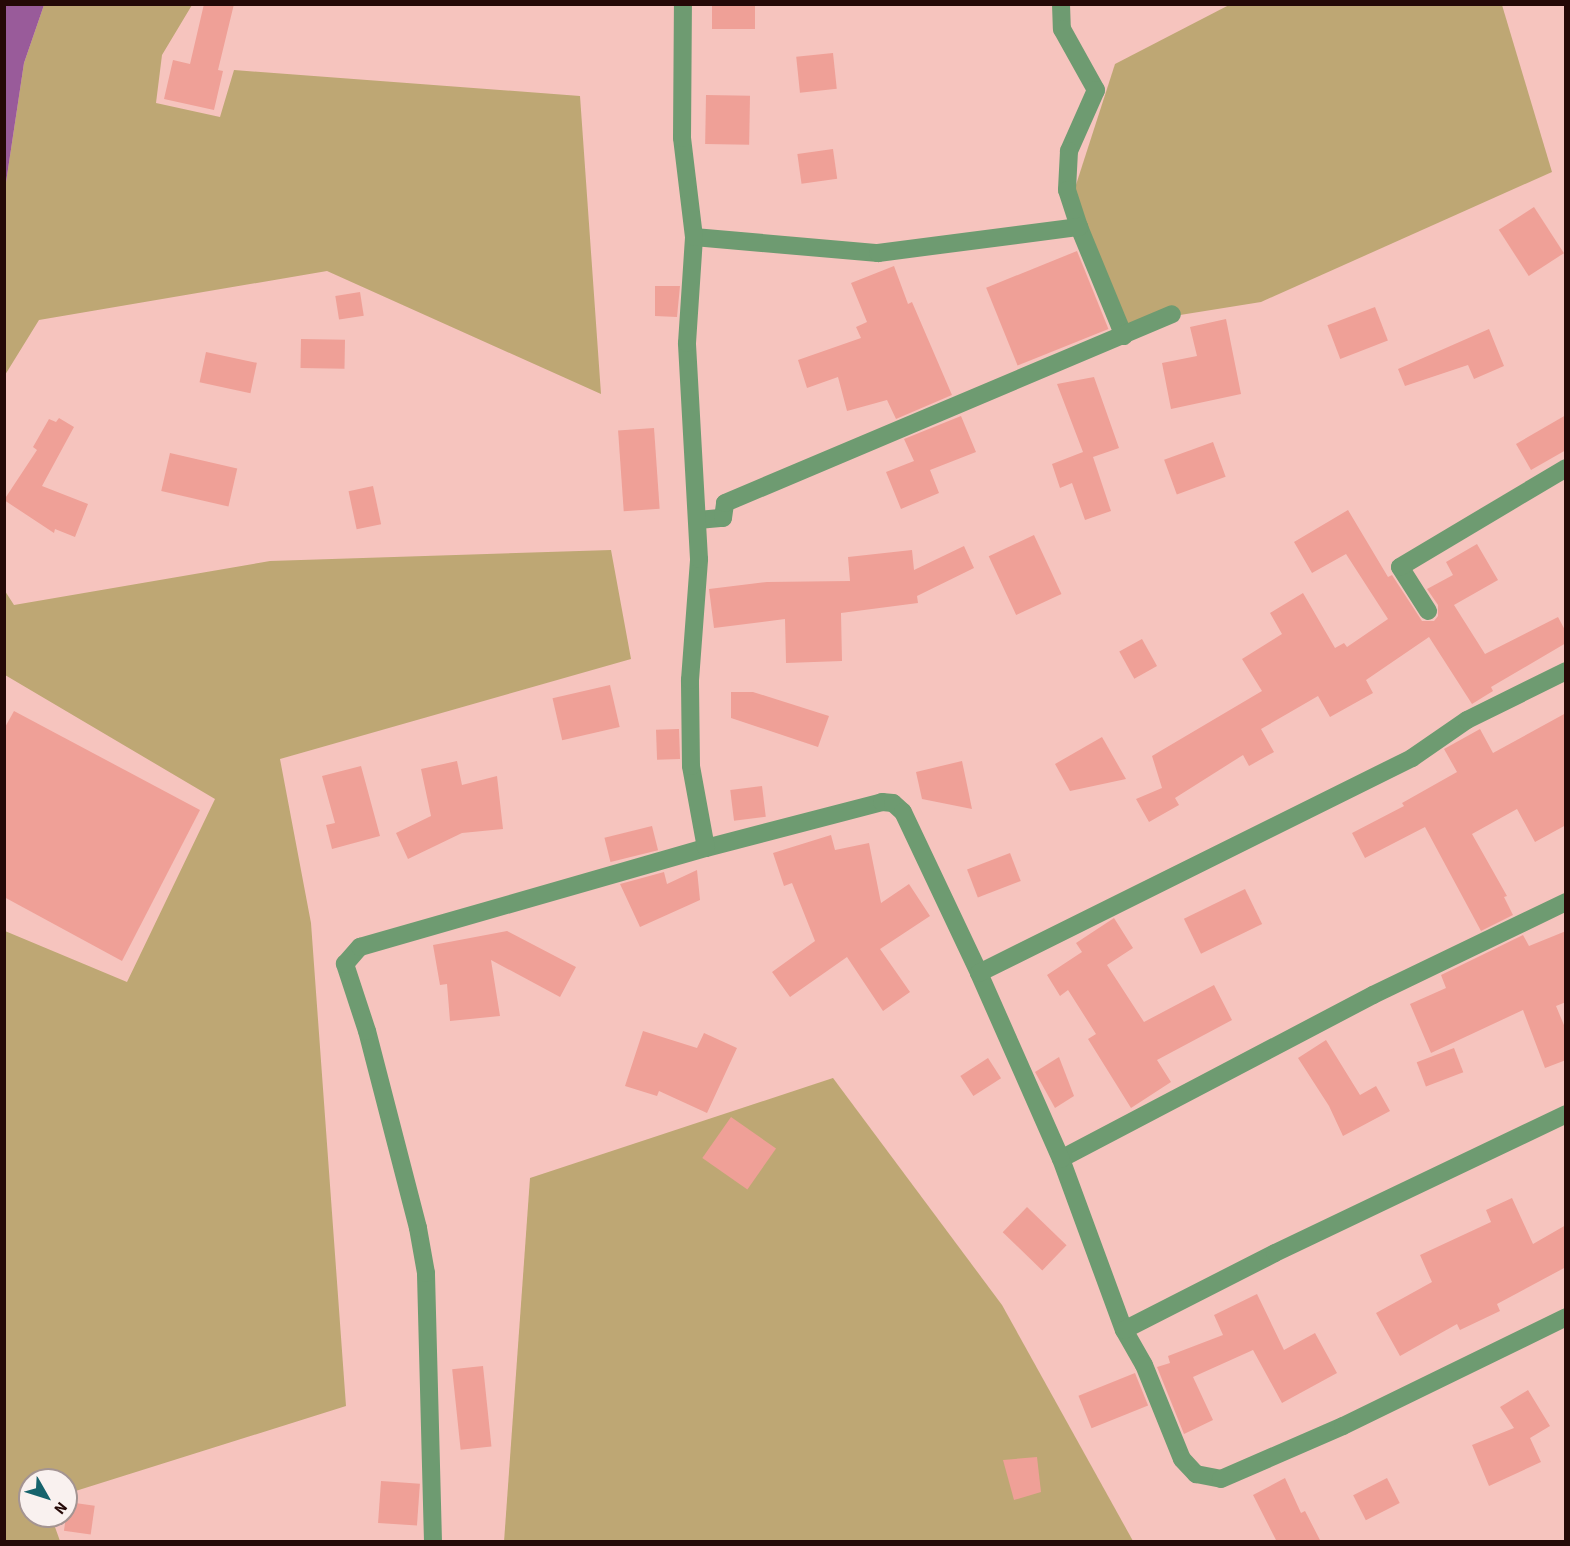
<!DOCTYPE html>
<style>
body{margin:0}
#map{position:relative;width:1570px;height:1546px;overflow:hidden;background:#f6c4be;font-family:"Source Sans 3",sans-serif}
div>[style]{position:absolute}
[style*='--x']{left:calc(var(--x)*1px);top:calc(var(--y)*1px);width:calc(var(--w)*1px);rotate:calc(var(--a)*1deg)}
.green>*{inset:0;background:#bea774}
.water>*{inset:0;background:#995b9a}
.building>*{inset:0;background:#efa097;transform-origin:0 0}
.street>*{height:18px;margin:-9px;padding:0 9px;transform-origin:9px;border-radius:9px;background:#6e9b71}
span{translate:-50% -50%;white-space:nowrap;text-align:center;line-height:1.15;-webkit-text-stroke:5px #f9f1ef;paint-order:stroke}
.frame{position:absolute;inset:0;border:6px solid #250907;pointer-events:none}
.north{position:absolute;left:18px;top:1468px;width:60px;height:60px;box-sizing:border-box;background:#f9f1ef;border:2px solid #a49492;border-radius:50%;rotate:129deg;font-size:16px;font-weight:700;line-height:24px;text-align:center;color:#250907}
.north::after{content:'';display:block;margin:auto;width:21px;height:27px;background:#16636c;clip-path:polygon(50% 0,100% 100%,50% 72%,0 100%)}
</style>
<div id="map">
<div class="green">
<div style="clip-path:polygon(1231px 4px,1502px 5px,1552px 172px,1261px 302px,1124px 324px,1074px 191px,1115px 64px)"></div>
<div style="clip-path:polygon(44px 5px,192px 5px,162px 55px,156px 103px,220px 117px,234px 70px,580px 96px,601px 394px,327px 271px,39px 320px,5px 375px,5px 189px,24px 63px)"></div>
<div style="clip-path:polygon(611px 550px,631px 659px,280px 759px,311px 923px,346px 1406px,66px 1494px,66px 1480px,30px 1480px,30px 1516px,51px 1516px,60px 1541px,5px 1541px,5px 931px,127px 982px,215px 799px,5px 675px,5px 591px,14px 605px,270px 561px)"></div>
<div style="clip-path:polygon(833px 1078px,1002px 1305px,1133px 1541px,504px 1542px,530px 1178px)"></div>
</div>
<div class="water">
<div style="clip-path:polygon(5px 4px,44px 5px,24px 63px,5px 189px)"></div>
</div>
<div class="building">
<div style="clip-path:polygon(204px 4px,234px 4px,218px 70px,223px 71px,214px 110px,164px 99px,173px 60px,190px 64px)"></div>
<div style="left:712px;top:4px;width:43px;height:25px"></div>
<div style="left:833px;top:53px;width:36px;height:37px;rotate:84deg"></div>
<div style="left:706px;top:95px;width:44px;height:49px;rotate:1deg"></div>
<div style="left:833px;top:149px;width:30px;height:36px;rotate:82deg"></div>
<div style="left:1534px;top:207px;width:55px;height:42px;rotate:57deg"></div>
<div style="left:1077px;top:251px;width:84px;height:98px;rotate:68deg"></div>
<div style="clip-path:polygon(894px 266px,908px 304px,912px 302px,952px 395px,896px 419px,887px 400px,847px 411px,838px 377px,807px 388px,798px 360px,861px 338px,856px 327px,867px 322px,851px 283px)"></div>
<div style="clip-path:polygon(655px 286px,680px 286px,677px 317px,655px 316px)"></div>
<div style="left:360px;top:292px;width:24px;height:25px;rotate:81deg"></div>
<div style="left:1375px;top:307px;width:36px;height:51px;rotate:69deg"></div>
<div style="clip-path:polygon(1226px 319px,1241px 394px,1171px 409px,1162px 363px,1197px 356px,1190px 327px)"></div>
<div style="clip-path:polygon(1489px 329px,1504px 366px,1474px 379px,1468px 365px,1405px 386px,1398px 369px)"></div>
<div style="left:301px;top:339px;width:44px;height:29px;rotate:1deg"></div>
<div style="left:206px;top:352px;width:52px;height:31px;rotate:12deg"></div>
<div style="clip-path:polygon(1094px 377px,1119px 448px,1093px 457px,1111px 511px,1085px 520px,1072px 483px,1060px 488px,1052px 464px,1083px 452px,1057px 384px)"></div>
<div style="clip-path:polygon(1566px 415px,1566px 450px,1531px 470px,1516px 444px)"></div>
<div style="clip-path:polygon(961px 416px,976px 452px,930px 470px,939px 493px,901px 509px,886px 472px,914px 461px,904px 439px)"></div>
<div style="clip-path:polygon(59px 418px,74px 427px,42px 486px,88px 504px,75px 537px,55px 529px,54px 533px,4px 500px,37px 450px,33px 447px,49px 419px,56px 422px)"></div>
<div style="left:654px;top:428px;width:81px;height:36px;rotate:86deg"></div>
<div style="left:1213px;top:442px;width:37px;height:52px;rotate:70deg"></div>
<div style="left:170px;top:453px;width:69px;height:39px;rotate:13deg"></div>
<div style="left:373px;top:486px;width:39px;height:25px;rotate:78deg"></div>
<div style="clip-path:polygon(1348px 510px,1388px 577px,1392px 575px,1422px 621px,1434px 621px,1438px 616px,1438px 605px,1427px 589px,1453px 575px,1446px 562px,1477px 544px,1498px 580px,1454px 605px,1485px 654px,1558px 617px,1566px 632px,1566px 643px,1491px 687px,1493px 691px,1472px 704px,1429px 637px,1366px 680px,1373px 693px,1330px 717px,1318px 696px,1261px 729px,1274px 752px,1249px 766px,1243px 755px,1175px 798px,1179px 805px,1149px 822px,1136px 799px,1162px 788px,1152px 756px,1262px 691px,1242px 659px,1282px 634px,1270px 613px,1303px 593px,1335px 648px,1344px 643px,1347px 647px,1388px 619px,1346px 554px,1312px 573px,1294px 542px)"></div>
<div style="left:1034px;top:535px;width:65px;height:50px;rotate:65deg"></div>
<div style="clip-path:polygon(964px 546px,974px 568px,917px 596px,918px 603px,841px 613px,842px 661px,786px 663px,785px 619px,714px 628px,709px 589px,767px 582px,850px 581px,848px 557px,912px 550px,914px 570px)"></div>
<div style="left:1142px;top:639px;width:31px;height:26px;rotate:61deg"></div>
<div style="left:610px;top:685px;width:43px;height:59px;rotate:77deg"></div>
<div style="clip-path:polygon(731px 692px,753px 692px,829px 716px,818px 747px,731px 718px)"></div>
<div style="clip-path:polygon(14px 711px,200px 810px,122px 961px,4px 897px,4px 729px)"></div>
<div style="clip-path:polygon(1566px 713px,1566px 825px,1535px 842px,1517px 809px,1472px 834px,1507px 896px,1504px 897px,1513px 915px,1481px 931px,1425px 827px,1365px 858px,1352px 833px,1404px 806px,1402px 803px,1457px 772px,1444px 749px,1480px 729px,1493px 753px)"></div>
<div style="left:679px;top:729px;width:30px;height:23px;rotate:88deg"></div>
<div style="clip-path:polygon(1102px 737px,1126px 779px,1070px 791px,1055px 764px)"></div>
<div style="clip-path:polygon(457px 761px,462px 785px,497px 776px,503px 829px,462px 833px,408px 859px,396px 833px,431px 816px,421px 769px)"></div>
<div style="clip-path:polygon(962px 761px,972px 809px,922px 799px,916px 772px)"></div>
<div style="clip-path:polygon(361px 766px,380px 836px,332px 849px,326px 825px,335px 823px,322px 776px)"></div>
<div style="left:762px;top:786px;width:31px;height:32px;rotate:83deg"></div>
<div style="left:652px;top:826px;width:25px;height:49px;rotate:76deg"></div>
<div style="clip-path:polygon(831px 835px,835px 850px,869px 843px,881px 903px,909px 884px,930px 916px,880px 949px,910px 992px,883px 1011px,847px 957px,790px 997px,772px 972px,815px 941px,792px 883px,784px 886px,773px 853px)"></div>
<div style="left:1010px;top:853px;width:30px;height:46px;rotate:69deg"></div>
<div style="clip-path:polygon(697px 870px,700px 900px,640px 927px,620px 884px,664px 872px,667px 884px)"></div>
<div style="left:1245px;top:889px;width:39px;height:68px;rotate:64deg"></div>
<div style="clip-path:polygon(1114px 918px,1133px 948px,1107px 965px,1144px 1022px,1214px 985px,1232px 1020px,1157px 1060px,1171px 1082px,1131px 1108px,1088px 1039px,1096px 1034px,1068px 990px,1060px 996px,1047px 975px,1082px 952px,1076px 943px)"></div>
<div style="clip-path:polygon(507px 931px,576px 967px,560px 997px,491px 960px,500px 1016px,450px 1021px,447px 984px,440px 985px,433px 945px)"></div>
<div style="clip-path:polygon(1566px 931px,1566px 1002px,1556px 1006px,1566px 1030px,1566px 1060px,1545px 1068px,1523px 1010px,1431px 1053px,1410px 1004px,1446px 988px,1441px 975px,1523px 935px,1529px 946px)"></div>
<div style="clip-path:polygon(643px 1031px,697px 1048px,704px 1033px,737px 1048px,707px 1113px,659px 1091px,657px 1096px,625px 1086px)"></div>
<div style="clip-path:polygon(1326px 1040px,1360px 1095px,1376px 1086px,1390px 1111px,1343px 1136px,1329px 1106px,1298px 1058px)"></div>
<div style="left:1454px;top:1048px;width:26px;height:40px;rotate:69deg"></div>
<div style="clip-path:polygon(1059px 1057px,1074px 1096px,1055px 1108px,1035px 1072px)"></div>
<div style="left:988px;top:1058px;width:24px;height:33px;rotate:57deg"></div>
<div style="left:731px;top:1117px;width:55px;height:50px;rotate:35deg"></div>
<div style="clip-path:polygon(1512px 1198px,1533px 1244px,1566px 1225px,1566px 1267px,1497px 1304px,1500px 1311px,1460px 1330px,1457px 1324px,1400px 1356px,1376px 1313px,1432px 1282px,1420px 1255px,1491px 1222px,1486px 1210px)"></div>
<div style="left:1027px;top:1207px;width:55px;height:35px;rotate:44deg"></div>
<div style="clip-path:polygon(1257px 1294px,1284px 1350px,1315px 1333px,1337px 1373px,1282px 1403px,1253px 1350px,1193px 1377px,1213px 1420px,1184px 1434px,1157px 1367px,1170px 1363px,1168px 1356px,1223px 1335px,1214px 1315px)"></div>
<div style="left:483px;top:1366px;width:81px;height:31px;rotate:84deg"></div>
<div style="left:1135px;top:1373px;width:35px;height:61px;rotate:68deg"></div>
<div style="clip-path:polygon(1528px 1390px,1550px 1426px,1530px 1438px,1541px 1462px,1489px 1486px,1472px 1445px,1514px 1428px,1500px 1407px)"></div>
<div style="clip-path:polygon(1037px 1457px,1041px 1492px,1014px 1500px,1003px 1460px)"></div>
<div style="clip-path:polygon(1285px 1478px,1301px 1513px,1305px 1511px,1321px 1542px,1277px 1542px,1253px 1495px)"></div>
<div style="left:1387px;top:1478px;width:28px;height:38px;rotate:63deg"></div>
<div style="left:381px;top:1481px;width:39px;height:42px;rotate:4deg"></div>
<div style="left:68px;top:1502px;width:27px;height:29px;rotate:8deg"></div>
</div>
<div class="street">
<div style="--x:1061;--y:4;--w:25;--a:88"></div>
<div style="--x:1062;--y:29;--w:70;--a:60.9"></div>
<div style="--x:1096;--y:90;--w:67;--a:113.9"></div>
<div style="--x:1069;--y:151;--w:39;--a:93"></div>
<div style="--x:1067;--y:190;--w:39;--a:72"></div>
<div style="--x:1079;--y:227;--w:118;--a:67.6"></div>
<div style="--x:694;--y:237;--w:185;--a:5"></div>
<div style="--x:878;--y:253;--w:203;--a:-7.4"></div>
<div style="--x:698;--y:520;--w:25;--a:-5"></div>
<div style="--x:723;--y:518;--w:15;--a:-82"></div>
<div style="--x:725;--y:503;--w:485;--a:-22.9"></div>
<div style="--x:1428;--y:611;--w:52;--a:-122.5"></div>
<div style="--x:1400;--y:567;--w:193;--a:-30.8"></div>
<div style="--x:706;--y:848;--w:182;--a:-14.6"></div>
<div style="--x:882;--y:802;--w:11;--a:5"></div>
<div style="--x:893;--y:803;--w:13;--a:42"></div>
<div style="--x:903;--y:812;--w:178;--a:64.7"></div>
<div style="--x:1566;--y:902;--w:214;--a:154.3"></div>
<div style="--x:1373;--y:995;--w:352;--a:152.3"></div>
<div style="--x:1061;--y:1159;--w:182;--a:69.8"></div>
<div style="--x:1124;--y:1330;--w:40;--a:60.3"></div>
<div style="--x:1144;--y:1365;--w:101;--a:68"></div>
<div style="--x:1182;--y:1459;--w:21;--a:47"></div>
<div style="--x:1196;--y:1474;--w:25;--a:11"></div>
<div style="--x:1221;--y:1479;--w:133;--a:-23.5"></div>
<div style="--x:1343;--y:1426;--w:248;--a:-26"></div>
<div style="--x:1061;--y:1159;--w:203;--a:-113.8"></div>
<div style="--x:979;--y:973;--w:483;--a:-26.4"></div>
<div style="--x:1412;--y:758;--w:67;--a:-34.6"></div>
<div style="--x:1467;--y:720;--w:110;--a:-26.3"></div>
<div style="--x:1124;--y:1330;--w:169;--a:-27"></div>
<div style="--x:1275;--y:1253;--w:322;--a:-25.5"></div>
<div style="--x:433;--y:1542;--w:269;--a:-91.5"></div>
<div style="--x:426;--y:1273;--w:46;--a:-100.1"></div>
<div style="--x:418;--y:1228;--w:203;--a:-104.5"></div>
<div style="--x:367;--y:1031;--w:71;--a:-108.2"></div>
<div style="--x:345;--y:964;--w:23;--a:-49"></div>
<div style="--x:360;--y:947;--w:360;--a:-16"></div>
<div style="--x:706;--y:848;--w:83;--a:-100.4"></div>
<div style="--x:691;--y:766;--w:86;--a:-90.7"></div>
<div style="--x:690;--y:680;--w:121;--a:-85.7"></div>
<div style="--x:699;--y:559;--w:216;--a:-93.2"></div>
<div style="--x:687;--y:343;--w:106;--a:-86.2"></div>
<div style="--x:694;--y:237;--w:100;--a:-96.9"></div>
<div style="--x:682;--y:138;--w:134;--a:-89.6"></div>
</div>
<div class="frame"></div>
<div class="north">N</div>
</div>
